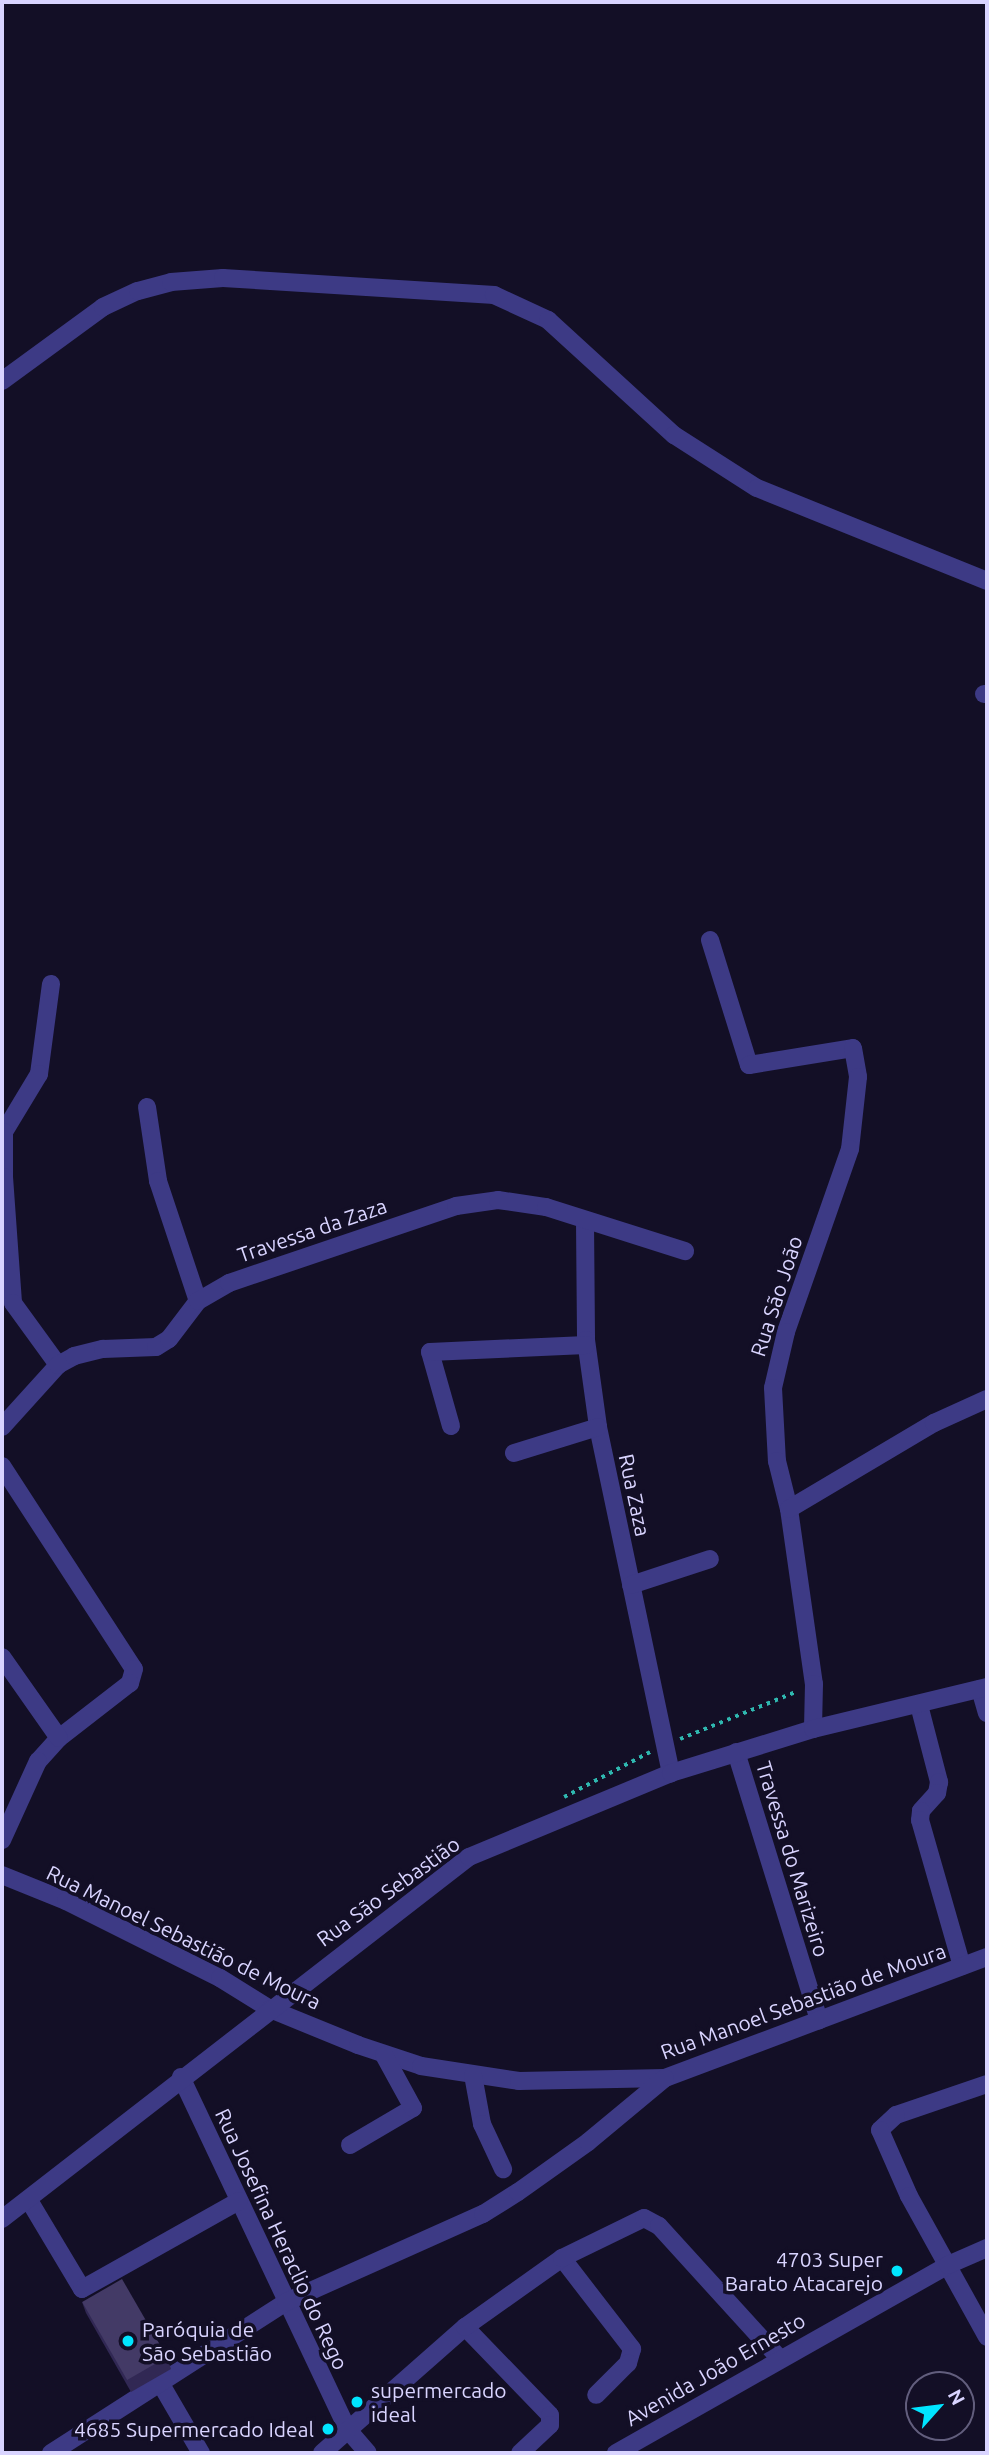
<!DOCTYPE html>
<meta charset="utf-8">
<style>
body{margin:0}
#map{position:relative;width:989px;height:2455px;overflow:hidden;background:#130f26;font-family:Ubuntu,sans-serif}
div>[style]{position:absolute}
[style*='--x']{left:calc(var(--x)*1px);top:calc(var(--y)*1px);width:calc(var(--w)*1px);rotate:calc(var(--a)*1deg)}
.path>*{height:3.5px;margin-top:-1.75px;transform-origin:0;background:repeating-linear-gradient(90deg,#2fb8b0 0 3.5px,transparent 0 8.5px)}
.minor>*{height:18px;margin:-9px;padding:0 9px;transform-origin:9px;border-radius:9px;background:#3d3a85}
.wall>*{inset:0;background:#312854}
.building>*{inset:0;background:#433a66;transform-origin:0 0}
.dots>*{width:19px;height:19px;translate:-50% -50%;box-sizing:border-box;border:4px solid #130f26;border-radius:50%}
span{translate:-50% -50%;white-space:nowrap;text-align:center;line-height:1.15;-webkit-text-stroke:7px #130f26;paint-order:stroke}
.street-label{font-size:21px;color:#d9d4ff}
.poi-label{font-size:21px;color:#d9d4ff}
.right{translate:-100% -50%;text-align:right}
.left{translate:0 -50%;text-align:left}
.frame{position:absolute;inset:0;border:4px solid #d9d4ff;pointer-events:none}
.north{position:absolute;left:905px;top:2371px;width:70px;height:70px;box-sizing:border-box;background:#130f26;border:2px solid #625e7d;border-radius:50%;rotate:62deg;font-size:19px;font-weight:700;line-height:28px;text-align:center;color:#d9d4ff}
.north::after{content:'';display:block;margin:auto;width:24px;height:32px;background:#00e5ff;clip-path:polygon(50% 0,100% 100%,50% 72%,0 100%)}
</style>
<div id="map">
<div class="path">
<div style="--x:680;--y:1739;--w:125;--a:-22.1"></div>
<div style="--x:564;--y:1797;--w:97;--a:-27.6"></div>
</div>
<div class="minor">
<div style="--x:2;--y:381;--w:125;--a:-36.2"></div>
<div style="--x:103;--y:307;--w:38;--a:-25"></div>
<div style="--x:138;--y:291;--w:34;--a:-15"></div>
<div style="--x:171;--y:282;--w:52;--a:-4.4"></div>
<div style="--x:223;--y:278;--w:272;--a:3.6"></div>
<div style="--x:494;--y:295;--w:60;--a:24.8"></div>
<div style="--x:548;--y:320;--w:171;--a:42.4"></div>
<div style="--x:674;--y:435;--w:98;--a:32.6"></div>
<div style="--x:757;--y:488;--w:248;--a:22"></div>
<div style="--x:984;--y:694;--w:3;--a:0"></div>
<div style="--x:710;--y:940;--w:131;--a:72.7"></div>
<div style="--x:749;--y:1065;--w:105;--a:-9.3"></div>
<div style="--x:853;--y:1048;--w:29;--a:80"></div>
<div style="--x:858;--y:1077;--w:72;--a:96.3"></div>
<div style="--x:850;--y:1149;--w:194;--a:109.3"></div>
<div style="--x:786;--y:1332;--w:57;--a:103.1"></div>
<div style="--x:773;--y:1388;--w:73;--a:86.9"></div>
<div style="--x:777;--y:1461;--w:49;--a:76"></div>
<div style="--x:789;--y:1509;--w:177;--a:81.9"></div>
<div style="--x:814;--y:1684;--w:45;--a:91.3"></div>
<div style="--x:51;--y:984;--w:91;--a:97.6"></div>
<div style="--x:39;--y:1074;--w:68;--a:121.1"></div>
<div style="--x:4;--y:1132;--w:45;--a:90"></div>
<div style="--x:4;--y:1177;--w:126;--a:85.9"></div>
<div style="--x:13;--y:1303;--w:77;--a:54"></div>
<div style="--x:147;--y:1107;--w:75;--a:81.5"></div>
<div style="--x:158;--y:1181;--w:126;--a:71.6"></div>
<div style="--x:585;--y:1222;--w:118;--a:89.5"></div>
<div style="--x:586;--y:1340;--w:88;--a:82.1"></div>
<div style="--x:598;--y:1427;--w:354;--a:78.1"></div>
<div style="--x:451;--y:1426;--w:77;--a:-105.8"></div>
<div style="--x:430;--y:1352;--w:156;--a:-2.6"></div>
<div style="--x:2;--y:1427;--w:84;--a:-47.9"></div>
<div style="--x:58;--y:1365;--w:18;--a:-29"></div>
<div style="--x:74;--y:1356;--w:30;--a:-14"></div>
<div style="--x:103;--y:1349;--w:53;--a:-2.2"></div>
<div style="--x:156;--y:1347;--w:15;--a:-32"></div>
<div style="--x:169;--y:1339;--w:48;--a:-52.7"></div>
<div style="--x:198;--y:1301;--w:36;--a:-30"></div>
<div style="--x:229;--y:1283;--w:240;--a:-18.7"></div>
<div style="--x:456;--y:1206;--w:42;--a:-8.1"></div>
<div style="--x:498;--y:1200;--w:49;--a:8.3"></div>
<div style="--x:546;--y:1207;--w:146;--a:17.6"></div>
<div style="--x:514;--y:1453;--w:88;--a:-17.2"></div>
<div style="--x:2;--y:1466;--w:242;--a:57"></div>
<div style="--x:134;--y:1669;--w:15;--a:106"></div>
<div style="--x:130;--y:1683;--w:90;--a:142.2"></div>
<div style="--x:59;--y:1738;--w:31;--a:132"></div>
<div style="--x:38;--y:1761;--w:87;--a:114.5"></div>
<div style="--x:789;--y:1509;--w:169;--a:-30.7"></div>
<div style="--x:934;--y:1423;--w:58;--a:-24.4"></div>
<div style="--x:631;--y:1585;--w:83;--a:-18.2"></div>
<div style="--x:2;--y:1657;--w:99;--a:54.9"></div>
<div style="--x:980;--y:1689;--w:25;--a:74"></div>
<div style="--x:919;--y:1705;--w:80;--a:75.4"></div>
<div style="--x:939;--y:1782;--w:11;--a:100"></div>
<div style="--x:937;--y:1793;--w:24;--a:132"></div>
<div style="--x:921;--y:1811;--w:9;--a:96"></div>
<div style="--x:920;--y:1820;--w:152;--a:74"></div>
<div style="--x:736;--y:1752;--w:281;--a:72.8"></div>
<div style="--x:2;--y:1875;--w:69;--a:22.1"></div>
<div style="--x:66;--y:1901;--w:172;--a:26.6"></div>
<div style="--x:220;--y:1978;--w:59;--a:31.8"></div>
<div style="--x:270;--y:2009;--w:95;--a:22.2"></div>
<div style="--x:358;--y:2045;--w:66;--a:18.4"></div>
<div style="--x:421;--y:2066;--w:99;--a:8.7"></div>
<div style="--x:519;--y:2081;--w:146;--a:-1.2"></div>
<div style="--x:665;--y:2078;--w:344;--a:-20.6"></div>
<div style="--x:473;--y:2075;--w:50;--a:79.6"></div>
<div style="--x:482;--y:2124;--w:50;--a:65"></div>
<div style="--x:181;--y:2077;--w:391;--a:64.7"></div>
<div style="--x:348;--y:2430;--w:30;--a:49"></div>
<div style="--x:987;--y:2084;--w:96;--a:161.2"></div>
<div style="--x:896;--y:2115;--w:22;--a:137"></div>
<div style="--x:880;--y:2130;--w:72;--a:66.3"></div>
<div style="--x:909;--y:2196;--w:161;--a:61"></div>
<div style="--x:350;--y:2145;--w:73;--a:-30.4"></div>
<div style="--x:413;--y:2108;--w:60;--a:-118.7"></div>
<div style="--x:30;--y:2202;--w:101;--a:59.1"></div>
<div style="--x:82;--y:2289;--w:180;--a:-29.3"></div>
<div style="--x:2;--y:2219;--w:591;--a:-37.78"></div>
<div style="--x:469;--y:1857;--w:219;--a:-22.6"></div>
<div style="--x:671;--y:1773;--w:149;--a:-17.2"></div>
<div style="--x:813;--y:1729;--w:179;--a:-13.6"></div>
<div style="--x:562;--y:2258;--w:115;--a:52.4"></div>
<div style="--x:632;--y:2349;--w:15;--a:106"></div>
<div style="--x:628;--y:2363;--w:45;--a:135"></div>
<div style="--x:465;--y:2327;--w:122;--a:46"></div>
<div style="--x:550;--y:2415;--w:10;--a:90"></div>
<div style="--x:550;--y:2425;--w:41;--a:137"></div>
<div style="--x:162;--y:2386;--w:78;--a:59.8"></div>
<div style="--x:51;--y:2453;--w:279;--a:-32.7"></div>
<div style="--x:286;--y:2302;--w:216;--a:-24.1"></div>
<div style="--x:483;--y:2214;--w:41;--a:-32.2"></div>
<div style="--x:518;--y:2192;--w:86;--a:-35.5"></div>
<div style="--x:588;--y:2142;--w:100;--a:-39.7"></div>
<div style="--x:322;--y:2453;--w:191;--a:-41.4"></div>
<div style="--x:465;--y:2327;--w:119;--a:-35.4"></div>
<div style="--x:562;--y:2258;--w:91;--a:-26"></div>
<div style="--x:644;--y:2218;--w:17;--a:28"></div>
<div style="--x:659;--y:2226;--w:178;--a:47.7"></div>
<div style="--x:616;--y:2453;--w:382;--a:-29.5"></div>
<div style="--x:948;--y:2265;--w:43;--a:-23.6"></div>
</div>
<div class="wall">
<div style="clip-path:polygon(82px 2302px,167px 2357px,171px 2369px,131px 2392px,86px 2313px)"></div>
</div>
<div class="building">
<div style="left:122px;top:2279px;width:90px;height:46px;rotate:60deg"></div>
</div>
<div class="dots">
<div style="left:897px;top:2271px;background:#00e5ff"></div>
<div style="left:128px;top:2341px;background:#00e5ff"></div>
<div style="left:357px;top:2402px;background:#00e5ff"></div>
<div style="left:328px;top:2429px;background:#00e5ff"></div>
</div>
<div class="street-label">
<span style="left:312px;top:1230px;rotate:-19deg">Travessa da Zaza</span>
<span style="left:776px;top:1296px;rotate:-72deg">Rua São João</span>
<span style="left:635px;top:1495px;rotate:78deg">Rua Zaza</span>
<span style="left:793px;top:1859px;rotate:73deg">Travessa do Marizeiro</span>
<span style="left:388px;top:1891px;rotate:-36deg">Rua São Sebastião</span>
<span style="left:184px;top:1937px;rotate:26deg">Rua Manoel Sebastião de Moura</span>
<span style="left:803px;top:2001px;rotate:-20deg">Rua Manoel Sebastião de Moura</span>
<span style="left:282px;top:2239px;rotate:65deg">Rua Josefina Heraclio do Rego</span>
<span style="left:715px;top:2369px;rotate:-30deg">Avenida João Ernesto</span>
</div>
<div class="poi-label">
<span class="right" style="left:883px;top:2271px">4703 Super<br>Barato Atacarejo</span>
<span class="left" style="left:142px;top:2341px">Paróquia de<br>São Sebastião</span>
<span class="left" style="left:371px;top:2402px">supermercado<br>ideal</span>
<span class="right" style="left:314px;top:2429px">4685 Supermercado Ideal</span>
</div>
<div class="frame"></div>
<div class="north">N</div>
</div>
